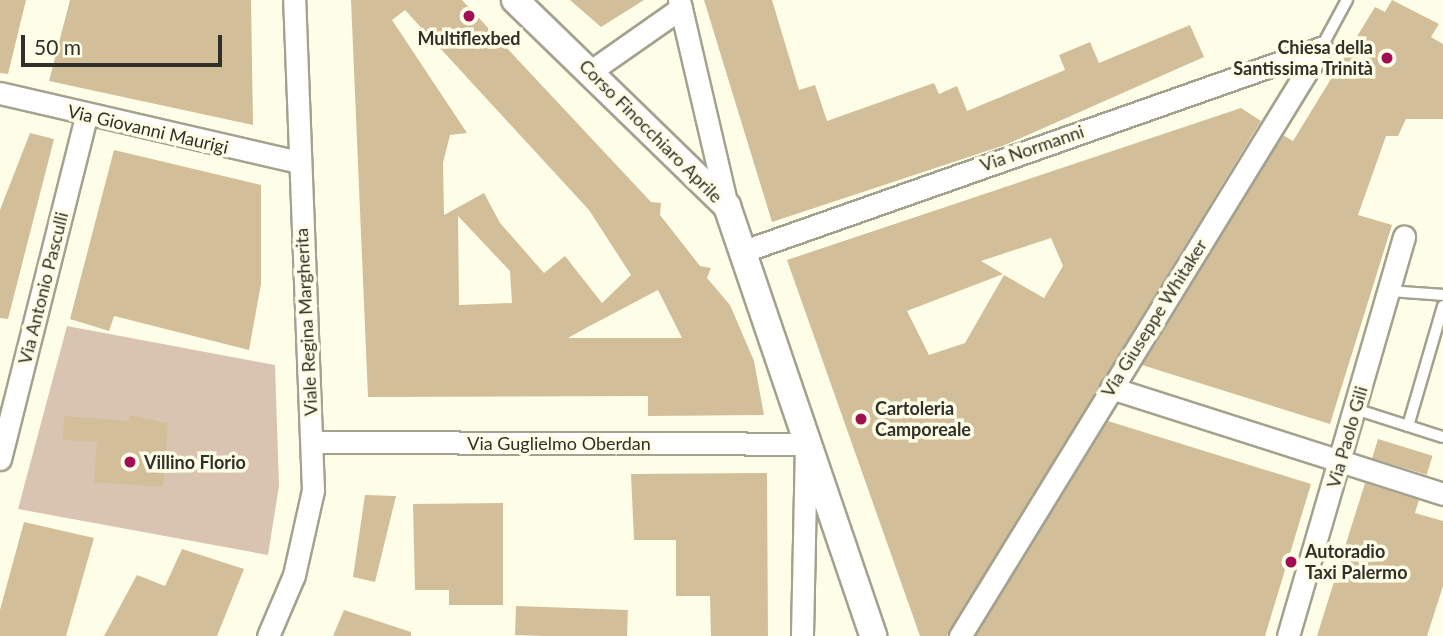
<!DOCTYPE html>
<meta charset="utf-8">
<style>
body{margin:0}
#map{position:relative;width:1443px;height:636px;overflow:hidden;background:#fefde7;font-family:Lato,sans-serif}
div>[style]{position:absolute}
[style*='--x']{left:calc(var(--x)*1px);top:calc(var(--y)*1px);width:calc(var(--w)*1px);rotate:calc(var(--a)*1deg)}
.green>*{inset:0;background:#d9c4b1}
.building>*{inset:0;background:#d2bf9a;transform-origin:0 0}
.roads{filter:drop-shadow(2px 0 #a3a28e) drop-shadow(-2px 0 #a3a28e) drop-shadow(0 2px #a3a28e) drop-shadow(0 -2px #a3a28e)}
.service>*{height:10px;margin:-5px;padding:0 5px;transform-origin:5px;border-radius:5px;background:#fff}
.minor>*{height:21px;margin:-10.5px;padding:0 10.5px;transform-origin:10.5px;border-radius:10.5px;background:#fff}
.tertiary>*{height:26px;margin:-13px;padding:0 13px;transform-origin:13px;border-radius:13px;background:#fff}
.dots>*{width:19px;height:19px;translate:-50% -50%;box-sizing:border-box;border:4px solid #fefde7;border-radius:50%}
span{translate:-50% -50%;white-space:nowrap;text-align:center;line-height:1.15;-webkit-text-stroke:7px #fefde7;paint-order:stroke}
.poi-label{font-size:18px;color:#313028;font-weight:700}
.right{translate:-100% -50%;text-align:right}
.left{translate:0 -50%;text-align:left}
.street-label{font-size:18px;color:#313028}
.scale{position:absolute;left:21px;top:35px;width:201px;height:32px;box-sizing:border-box;border:4px solid #313028;border-top:0;padding-left:9px;font-size:21px;line-height:24px;white-space:nowrap;color:#313028;-webkit-text-stroke:5px #fefde7;paint-order:stroke}
</style>
<div id="map">
<div class="green">
<div style="clip-path:polygon(67px 326px,275px 365px,279px 486px,268px 555px,18px 509px)"></div>
</div>
<div class="building">
<div style="clip-path:polygon(0 0,26px 0,8px 74px,0 73px)"></div>
<div style="clip-path:polygon(70px 0,251px 0,253px 125px,49px 81px)"></div>
<div style="clip-path:polygon(evenodd,351px 0,462px 0,651px 202px,661px 203px,660px 215px,700px 266px,711px 268px,707px 278px,730px 305px,754px 361px,764px 415px,648px 416px,648px 396px,368px 397px,351px 0,405px 10px,589px 210px,631px 275px,602px 303px,565px 256px,544px 273px,500px 223px,484px 193px,444px 215px,443px 163px,450px 135px,467px 133px,392px 20px,405px 10px,351px 0,458px 216px,510px 271px,512px 303px,459px 305px,458px 216px,351px 0,658px 290px,682px 338px,568px 338px,584px 329px,658px 290px)"></div>
<div style="clip-path:polygon(570px 0,644px 0,601px 27px)"></div>
<div style="clip-path:polygon(704px 0,772px 0,799px 90px,815px 85px,827px 121px,934px 83px,939px 94px,957px 86px,967px 111px,1065px 70px,1059px 55px,1090px 42px,1099px 63px,1190px 25px,1204px 57px,1005px 145px,772px 222px)"></div>
<div style="clip-path:polygon(1392px 0,1439px 24px,1431px 37px,1443px 44px,1443px 119px,1406px 119px,1398px 136px,1386px 136px,1358px 215px,1392px 225px,1330px 424px,1142px 365px,1283px 135px,1293px 141px,1375px 7px,1385px 12px)"></div>
<div style="clip-path:polygon(evenodd,1241px 108px,1261px 121px,947px 636px,920px 636px,787px 260px,1241px 108px,1051px 238px,1063px 266px,1044px 298px,1004px 275px,965px 343px,929px 355px,907px 311px,1003px 274px,981px 261px,1051px 238px)"></div>
<div style="clip-path:polygon(30px 133px,54px 139px,8px 319px,0 318px,0 210px)"></div>
<div style="clip-path:polygon(114px 150px,261px 185px,261px 284px,249px 350px,114px 316px,109px 331px,70px 319px)"></div>
<div style="clip-path:polygon(129px 415px,168px 423px,163px 487px,94px 482px,97px 442px,63px 440px,64px 416px,129px 421px)"></div>
<div style="clip-path:polygon(1108px 421px,1311px 484px,1265px 636px,975px 636px)"></div>
<div style="left:1378px;top:439px;width:57px;height:20px;rotate:17deg"></div>
<div style="clip-path:polygon(767px 473px,768px 636px,711px 636px,710px 596px,676px 596px,676px 540px,634px 540px,631px 474px)"></div>
<div style="clip-path:polygon(1365px 483px,1419px 500px,1415px 513px,1443px 521px,1443px 586px,1427px 636px,1317px 636px)"></div>
<div style="clip-path:polygon(365px 495px,396px 496px,375px 582px,353px 577px)"></div>
<div style="clip-path:polygon(503px 503px,503px 605px,449px 605px,449px 590px,415px 590px,413px 504px)"></div>
<div style="clip-path:polygon(24px 522px,94px 538px,66px 636px,0 636px,0 610px)"></div>
<div style="clip-path:polygon(182px 549px,244px 569px,217px 636px,104px 636px,137px 575px,165px 586px)"></div>
<div style="left:516px;top:606px;width:112px;height:29px;rotate:2deg"></div>
<div style="clip-path:polygon(344px 610px,411px 632px,411px 636px,333px 636px)"></div>
</div>
<div class="roads">
<div class="service">
<div style="--x:1321;--y:48;--w:55;--a:-61.6"></div>
<div style="--x:1389;--y:291;--w:54;--a:4.2"></div>
<div style="--x:1355;--y:409;--w:92;--a:17.7"></div>
<div style="--x:1408;--y:426;--w:125;--a:-73.7"></div>
</div>
<div class="minor">
<div style="--x:679;--y:0;--w:212;--a:76.9"></div>
<div style="--x:591;--y:71;--w:110;--a:-35"></div>
<div style="--x:0;--y:93;--w:306;--a:13"></div>
<div style="--x:744;--y:251;--w:612;--a:-19.38"></div>
<div style="--x:1111;--y:388;--w:349;--a:17.7"></div>
<div style="--x:312;--y:442;--w:494;--a:0.2"></div>
<div style="--x:806;--y:444;--w:192;--a:91.2"></div>
<div style="--x:0;--y:459;--w:353;--a:-75.9"></div>
<div style="--x:268;--y:636;--w:66;--a:-66.9"></div>
<div style="--x:294;--y:575;--w:87;--a:-77.4"></div>
<div style="--x:313;--y:490;--w:490;--a:-92.2"></div>
<div style="--x:960;--y:636;--w:690;--a:-58.45"></div>
<div style="--x:1288;--y:636;--w:416;--a:-73.8"></div>
</div>
<div class="tertiary">
<div style="--x:515;--y:0;--w:296;--a:44.2"></div>
<div style="--x:727;--y:206;--w:454;--a:71.2"></div>
</div>
</div>
<div class="dots">
<div style="left:469px;top:16px;background:#a10e54"></div>
<div style="left:1387px;top:58px;background:#a10e54"></div>
<div style="left:861px;top:419px;background:#a10e54"></div>
<div style="left:130px;top:462px;background:#a10e54"></div>
<div style="left:1291px;top:562px;background:#a10e54"></div>
</div>
<div class="poi-label">
<span style="left:469px;top:38px">Multiflexbed</span>
<span class="right" style="left:1373px;top:58px">Chiesa della<br>Santissima Trinità</span>
<span class="left" style="left:875px;top:419px">Cartoleria<br>Camporeale</span>
<span class="left" style="left:144px;top:462px">Villino Florio</span>
<span class="left" style="left:1305px;top:562px">Autoradio<br>Taxi Palermo</span>
</div>
<div class="street-label">
<span style="left:148px;top:129px;rotate:13deg">Via Giovanni Maurigi</span>
<span style="left:651px;top:131px;rotate:45deg">Corso Finocchiaro Aprile</span>
<span style="left:1032px;top:148px;rotate:-19deg">Via Normanni</span>
<span style="left:43px;top:288px;rotate:-76deg">Via Antonio Pasculli</span>
<span style="left:1154px;top:318px;rotate:-58deg">Via Giuseppe Whitaker</span>
<span style="left:306px;top:322px;rotate:-93deg">Viale Regina Margherita</span>
<span style="left:1347px;top:437px;rotate:-74deg">Via Paolo Gili</span>
<span style="left:559px;top:443px">Via Guglielmo Oberdan</span>
</div>
<div class="scale">50 m</div>
</div>
